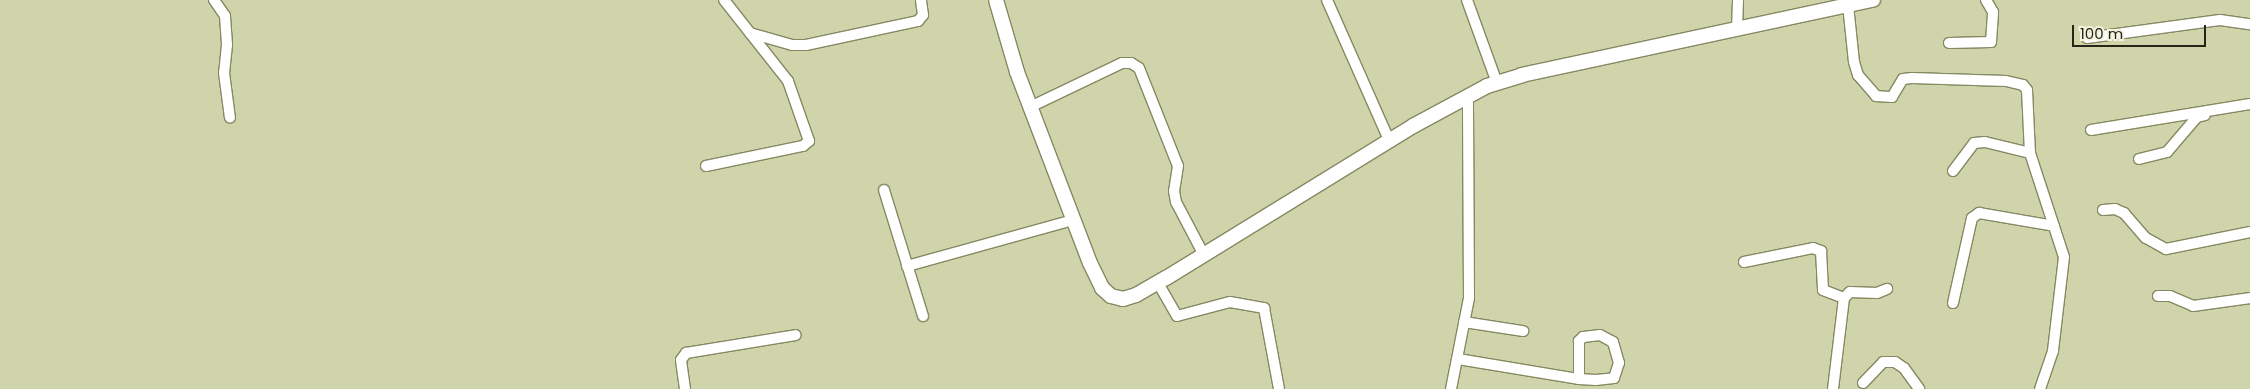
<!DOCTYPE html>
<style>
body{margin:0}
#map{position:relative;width:2250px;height:389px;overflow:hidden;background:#d0d4ab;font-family:Poppins,sans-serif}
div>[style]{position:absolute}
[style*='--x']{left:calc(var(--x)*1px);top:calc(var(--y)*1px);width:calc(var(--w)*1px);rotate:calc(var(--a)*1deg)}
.roads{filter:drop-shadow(1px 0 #858861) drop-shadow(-1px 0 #858861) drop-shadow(0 1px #858861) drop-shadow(0 -1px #858861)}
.street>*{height:10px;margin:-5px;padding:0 5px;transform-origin:5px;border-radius:5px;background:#fff}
.secondary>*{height:14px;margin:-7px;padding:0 7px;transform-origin:7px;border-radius:7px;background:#fff}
span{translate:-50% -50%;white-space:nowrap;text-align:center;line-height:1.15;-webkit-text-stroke:4.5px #f1f3de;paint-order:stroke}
.scale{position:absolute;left:2072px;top:25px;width:134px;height:22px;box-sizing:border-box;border:2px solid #242516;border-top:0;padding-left:6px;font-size:15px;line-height:18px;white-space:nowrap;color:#242516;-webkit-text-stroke:4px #f1f3de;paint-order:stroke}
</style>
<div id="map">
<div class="roads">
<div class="street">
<div style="--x:214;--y:0;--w:19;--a:55"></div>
<div style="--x:225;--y:16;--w:29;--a:86"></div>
<div style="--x:227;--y:45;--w:28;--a:96"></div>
<div style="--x:224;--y:73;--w:45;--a:82.4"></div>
<div style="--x:1327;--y:0;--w:153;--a:66.1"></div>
<div style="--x:1467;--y:0;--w:88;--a:70.1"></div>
<div style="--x:1848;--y:5;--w:57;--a:84"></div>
<div style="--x:1854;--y:62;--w:14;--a:73"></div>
<div style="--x:1858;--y:75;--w:28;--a:49"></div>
<div style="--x:1876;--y:96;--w:16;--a:4"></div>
<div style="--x:1892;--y:97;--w:21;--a:-59"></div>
<div style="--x:1903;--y:79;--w:9;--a:-6"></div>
<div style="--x:1912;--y:78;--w:94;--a:1.8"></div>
<div style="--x:2006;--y:81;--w:17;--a:13"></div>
<div style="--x:2023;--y:85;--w:6;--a:51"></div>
<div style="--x:2027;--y:90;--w:63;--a:87.3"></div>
<div style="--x:2030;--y:153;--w:109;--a:71.9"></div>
<div style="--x:2064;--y:257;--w:95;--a:96.7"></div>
<div style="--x:2053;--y:351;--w:40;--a:108.9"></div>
<div style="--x:1737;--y:29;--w:29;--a:-88"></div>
<div style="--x:750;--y:33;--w:44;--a:15.9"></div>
<div style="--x:792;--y:45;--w:14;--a:0"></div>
<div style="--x:806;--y:45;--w:115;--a:-12.1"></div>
<div style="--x:918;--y:21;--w:8;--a:-50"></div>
<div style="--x:923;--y:15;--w:15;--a:-98"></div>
<div style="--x:2087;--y:38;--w:134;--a:-7.7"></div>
<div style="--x:2220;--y:20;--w:30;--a:8"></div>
<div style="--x:1949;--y:43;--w:42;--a:-1.4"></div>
<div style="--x:1991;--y:42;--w:30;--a:-86"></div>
<div style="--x:1993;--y:12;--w:14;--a:-120"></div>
<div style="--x:1030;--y:107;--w:102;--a:-25.6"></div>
<div style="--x:1122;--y:63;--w:9;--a:0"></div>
<div style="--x:1131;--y:63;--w:9;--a:32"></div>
<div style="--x:1139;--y:68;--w:105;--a:68.3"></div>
<div style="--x:1178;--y:166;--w:25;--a:99"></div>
<div style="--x:1174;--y:191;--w:11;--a:80"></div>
<div style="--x:1176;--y:202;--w:60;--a:62.2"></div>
<div style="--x:2091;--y:130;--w:161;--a:-9.3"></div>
<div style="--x:2139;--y:159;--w:29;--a:-14"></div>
<div style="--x:2167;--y:152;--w:46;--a:-49.4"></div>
<div style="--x:2197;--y:117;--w:8;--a:-14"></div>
<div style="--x:706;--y:166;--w:99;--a:-11.7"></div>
<div style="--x:803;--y:146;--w:8;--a:-40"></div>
<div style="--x:809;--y:141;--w:64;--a:-109.3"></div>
<div style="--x:788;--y:81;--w:103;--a:-128.3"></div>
<div style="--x:1953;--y:171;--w:35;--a:-53"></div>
<div style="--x:1974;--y:143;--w:11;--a:-5"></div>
<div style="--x:1985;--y:142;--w:46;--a:13.7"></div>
<div style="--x:884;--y:190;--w:132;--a:72.8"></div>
<div style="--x:2103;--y:210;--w:12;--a:-5"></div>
<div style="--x:2115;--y:209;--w:10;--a:24"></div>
<div style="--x:2124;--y:213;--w:33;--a:49"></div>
<div style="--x:2146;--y:238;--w:23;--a:29"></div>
<div style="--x:2166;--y:249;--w:86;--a:-11.4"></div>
<div style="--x:1744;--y:262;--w:70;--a:-11.5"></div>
<div style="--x:1813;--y:248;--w:9;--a:21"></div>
<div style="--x:1821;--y:251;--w:39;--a:87"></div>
<div style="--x:1823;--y:290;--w:22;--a:21"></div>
<div style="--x:907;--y:266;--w:172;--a:-15.5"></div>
<div style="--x:1158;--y:283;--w:38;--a:60"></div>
<div style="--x:1177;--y:316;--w:55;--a:-14.8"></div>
<div style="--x:1230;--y:302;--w:35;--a:10"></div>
<div style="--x:1264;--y:308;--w:82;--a:79.5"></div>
<div style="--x:2158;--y:296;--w:12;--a:0"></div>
<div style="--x:2170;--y:296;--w:25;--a:23"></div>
<div style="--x:2193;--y:306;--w:58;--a:-8"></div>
<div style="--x:1953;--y:303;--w:87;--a:-77.4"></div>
<div style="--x:1972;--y:218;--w:9;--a:-36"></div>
<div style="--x:1979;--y:213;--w:76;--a:9.8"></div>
<div style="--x:1464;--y:322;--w:60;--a:8.7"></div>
<div style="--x:1458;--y:359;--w:123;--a:9.4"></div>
<div style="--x:1579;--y:379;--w:17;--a:3"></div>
<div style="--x:1596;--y:380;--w:18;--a:-6"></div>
<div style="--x:1614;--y:378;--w:16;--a:-72"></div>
<div style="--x:1619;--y:363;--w:22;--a:-106"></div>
<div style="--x:1613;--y:342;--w:15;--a:-152"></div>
<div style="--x:1600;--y:335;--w:17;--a:173"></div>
<div style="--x:1583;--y:337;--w:6;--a:135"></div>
<div style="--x:1579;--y:341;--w:38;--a:90"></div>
<div style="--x:1863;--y:383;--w:29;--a:-46"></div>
<div style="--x:1883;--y:362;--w:12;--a:0"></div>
<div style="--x:1895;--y:362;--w:11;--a:34"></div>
<div style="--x:1904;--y:368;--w:26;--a:54"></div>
<div style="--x:685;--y:389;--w:29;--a:-98"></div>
<div style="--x:681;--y:360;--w:9;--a:-54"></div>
<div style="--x:686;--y:353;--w:111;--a:-9.3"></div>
<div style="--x:1451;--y:389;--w:93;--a:-78.8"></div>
<div style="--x:1469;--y:298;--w:202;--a:-90.3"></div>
<div style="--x:1833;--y:389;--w:92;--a:-83.1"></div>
<div style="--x:1844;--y:298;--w:8;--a:-45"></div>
<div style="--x:1850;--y:292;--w:27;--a:2"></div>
<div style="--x:1877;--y:293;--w:11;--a:-22"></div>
</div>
<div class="secondary">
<div style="--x:996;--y:0;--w:75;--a:73.7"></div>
<div style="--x:1017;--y:72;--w:204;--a:69.1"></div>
<div style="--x:1090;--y:263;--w:28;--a:64"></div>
<div style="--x:1102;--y:288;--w:12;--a:42"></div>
<div style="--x:1111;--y:296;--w:12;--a:14"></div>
<div style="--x:1123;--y:299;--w:14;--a:-17"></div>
<div style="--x:1136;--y:295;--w:34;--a:-30"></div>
<div style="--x:1166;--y:278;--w:290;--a:-31.6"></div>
<div style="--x:1413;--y:126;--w:84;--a:-28.4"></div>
<div style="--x:1487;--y:86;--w:37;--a:-17"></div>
<div style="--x:1522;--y:75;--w:359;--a:-12.1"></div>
</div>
</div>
<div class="scale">100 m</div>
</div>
